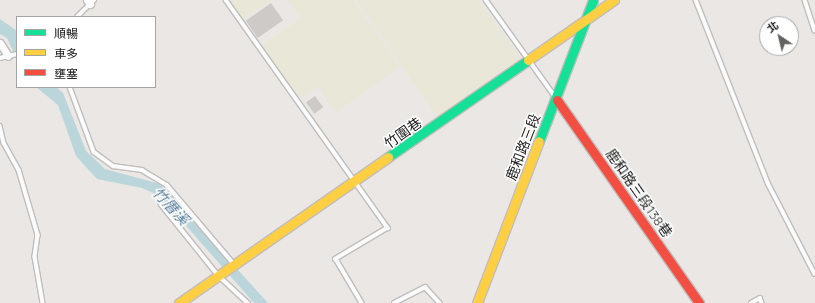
<!DOCTYPE html>
<meta charset="utf-8">
<style>
body{margin:0}
#map{position:relative;width:815px;height:303px;overflow:hidden;background:#eae7e4;font-family:Quicksand,"Noto Sans TC",sans-serif}
div>[style]{position:absolute}
[style*='--x']{left:calc(var(--x)*1px);top:calc(var(--y)*1px);width:calc(var(--w)*1px);rotate:calc(var(--a)*1deg)}
.farmland>*{inset:0;background:#e9e8d8}
.water>*{inset:0;background:#bbd6da}
.building>*{inset:0;background:#cdcac7;transform-origin:0 0}
.roads{filter:drop-shadow(1px 0 #c0bebd) drop-shadow(-1px 0 #c0bebd) drop-shadow(0 1px #c0bebd) drop-shadow(0 -1px #c0bebd)}
.lane>*{height:3.5px;margin:-1.75px;padding:0 1.75px;transform-origin:1.75px;border-radius:1.75px;background:#fcfbfb}
.street>*{height:7px;margin:-3.5px;padding:0 3.5px;transform-origin:3.5px;border-radius:3.5px;background:#fcfbfb}
.fast>*{height:9px;margin:-4.5px;padding:0 4.5px;transform-origin:4.5px;border-radius:4.5px;background:#16e098}
.slow>*{height:9px;margin:-4.5px;padding:0 4.5px;transform-origin:4.5px;border-radius:4.5px;background:#ffcf43}
.jam>*{height:9px;margin:-4.5px;padding:0 4.5px;transform-origin:4.5px;border-radius:4.5px;background:#f24e42}
span{translate:-50% -50%;white-space:nowrap;text-align:center;line-height:1.15;-webkit-text-stroke:3px #fff;paint-order:stroke}
.street-label{font-size:14px;color:#1c1c1c}
.water-label{font-size:15px;color:#507a99;font-style:italic}
.legend{position:absolute;left:16px;top:16px;width:140px;height:72px;box-sizing:border-box;background:#fff;border:1px solid #a4a4a4;margin:0;padding:5px 7px;list-style:none;font-size:12px;color:#1c1c1c}
.legend li{display:flex;align-items:center;gap:8px;height:20px}
.legend b{width:20px;border:1px solid #a4a4a4}
.north{position:absolute;left:759px;top:16px;width:40px;height:40px;box-sizing:border-box;background:#fff;border:1px solid #a4a4a4;border-radius:50%;rotate:325deg;font-size:11px;font-weight:700;line-height:16px;text-align:center;color:#1c1c1c}
.north::after{content:'';display:block;margin:auto;width:14px;height:18px;background:#646362;clip-path:polygon(50% 0,100% 100%,50% 72%,0 100%)}
</style>
<div id="map">
<div class="farmland">
<div style="clip-path:polygon(229px 0,272px 0,243px 20px)"></div>
<div style="clip-path:polygon(288px 0,353px 0,400px 67px,335px 113px,318px 87px,298px 99px,262px 45px,301px 18px)"></div>
<div style="clip-path:polygon(356px 0,479px 0,521px 58px,438px 119px)"></div>
</div>
<div class="water">
<div style="clip-path:polygon(0 19px,17px 31px,17px 59px,7px 38px,0 34px)"></div>
<div style="clip-path:polygon(36px 87px,56px 87px,63px 93px,86px 151px,105px 169px,160px 184px,268px 303px,254px 303px,160px 196px,142px 188px,97px 179px,76px 156px,58px 105px)"></div>
</div>
<div class="building">
<div style="left:271px;top:3px;width:21px;height:31px;rotate:55deg"></div>
<div style="left:315px;top:96px;width:14px;height:11px;rotate:54deg"></div>
</div>
<div class="roads">
<div class="lane">
<div style="--x:226;--y:0;--w:280;--a:54.6"></div>
<div style="--x:388;--y:228;--w:61;--a:149.2"></div>
<div style="--x:336;--y:259;--w:51;--a:59.4"></div>
<div style="--x:486;--y:0;--w:117;--a:54.4"></div>
<div style="--x:696;--y:0;--w:197;--a:68.5"></div>
<div style="--x:768;--y:183;--w:102;--a:62.7"></div>
<div style="--x:805;--y:0;--w:32;--a:72"></div>
<div style="--x:77;--y:17;--w:24;--a:-45"></div>
<div style="--x:0;--y:58;--w:17;--a:-13"></div>
<div style="--x:70;--y:87;--w:69;--a:69.7"></div>
<div style="--x:94;--y:152;--w:24;--a:36"></div>
<div style="--x:113;--y:166;--w:29;--a:8"></div>
<div style="--x:142;--y:170;--w:29;--a:31"></div>
<div style="--x:167;--y:185;--w:104;--a:49.7"></div>
<div style="--x:0;--y:126;--w:17;--a:77"></div>
<div style="--x:4;--y:143;--w:31;--a:61"></div>
<div style="--x:19;--y:170;--w:68;--a:73.7"></div>
<div style="--x:38;--y:235;--w:22;--a:98"></div>
<div style="--x:35;--y:257;--w:47;--a:80.1"></div>
<div style="--x:161;--y:204;--w:91;--a:51.2"></div>
<div style="--x:218;--y:275;--w:41;--a:43"></div>
<div style="--x:394;--y:303;--w:35;--a:-27"></div>
<div style="--x:425;--y:287;--w:22;--a:47"></div>
<div style="--x:751;--y:303;--w:10;--a:-29"></div>
<div style="--x:760;--y:298;--w:5;--a:68"></div>
</div>
<div class="street">
<div style="--x:87;--y:0;--w:5;--a:53"></div>
<div style="--x:0;--y:43;--w:15;--a:58"></div>
</div>
<div class="fast">
<div style="--x:539;--y:141;--w:151;--a:-69"></div>
<div style="--x:388;--y:157;--w:170;--a:-34.7"></div>
</div>
<div class="slow">
<div style="--x:528;--y:60;--w:105;--a:-34.9"></div>
<div style="--x:179;--y:303;--w:255;--a:-34.9"></div>
<div style="--x:477;--y:303;--w:173;--a:-69.1"></div>
</div>
<div class="jam">
<div style="--x:557;--y:100;--w:248;--a:55"></div>
</div>
</div>
<div class="street-label">
<span style="left:403px;top:133px;rotate:-35deg">竹圍巷</span>
<span style="left:523px;top:147px;rotate:-69deg">鹿和路三段</span>
<span style="left:639px;top:193px;rotate:55deg">鹿和路三段138巷</span>
</div>
<div class="water-label">
<span style="left:171px;top:206px;rotate:47deg">竹厝溪</span>
</div>
<ul class="legend">
<li><b style="height:5px;background:#16e098"></b>順暢</li>
<li><b style="height:5px;background:#ffcf43"></b>車多</li>
<li><b style="height:5px;background:#f24e42"></b>壅塞</li>
</ul>
<div class="north">北</div>
</div>
